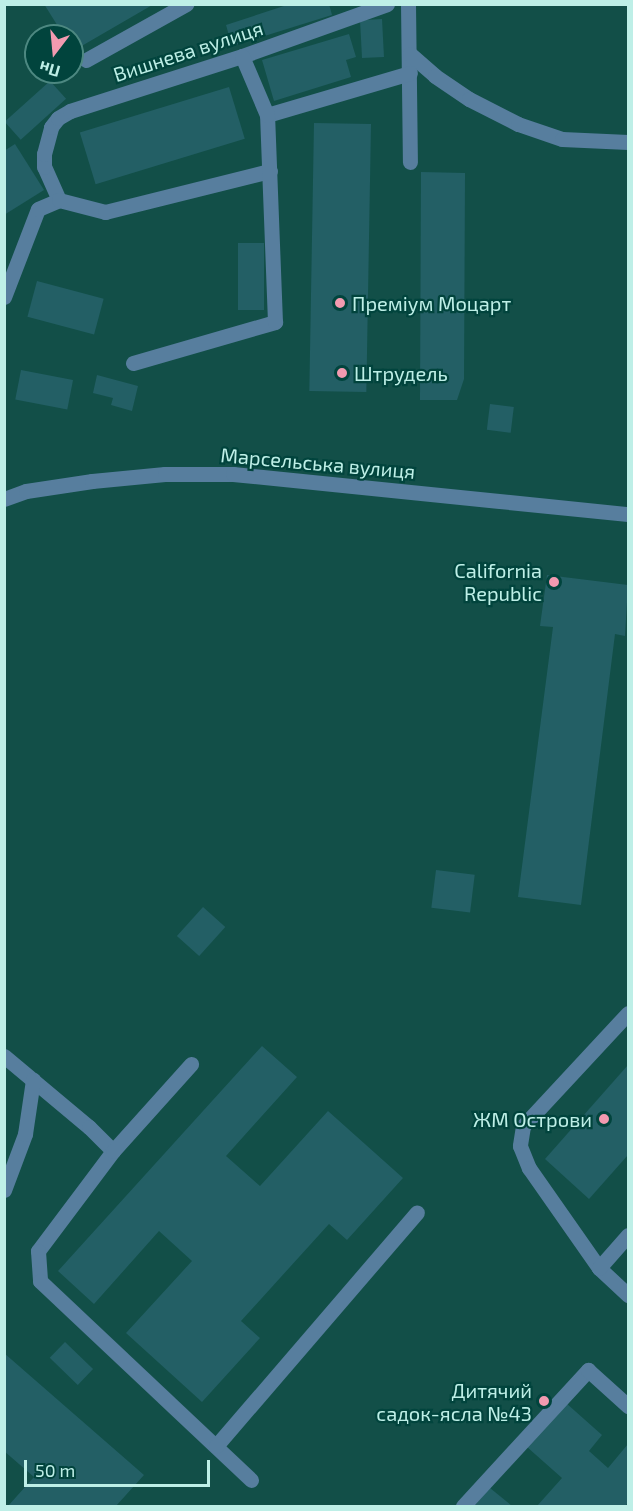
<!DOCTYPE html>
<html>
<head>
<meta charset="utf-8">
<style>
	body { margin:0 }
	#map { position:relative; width:633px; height:1511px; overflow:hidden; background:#124f48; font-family:"Exo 2",sans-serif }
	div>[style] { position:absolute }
	.building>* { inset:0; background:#235f65; transform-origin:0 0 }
	.minor>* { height:15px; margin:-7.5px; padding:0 7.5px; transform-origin:7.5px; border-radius:7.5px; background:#577e9e }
	.dots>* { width:16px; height:16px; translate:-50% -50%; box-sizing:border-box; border:3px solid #01443d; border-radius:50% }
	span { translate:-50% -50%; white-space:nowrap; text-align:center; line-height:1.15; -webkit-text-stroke:4.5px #01443d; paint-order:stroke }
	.street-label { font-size:20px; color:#beefe7 }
	.poi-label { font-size:20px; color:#beefe7 }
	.left { translate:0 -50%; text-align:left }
	.right { translate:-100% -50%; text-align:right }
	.frame { position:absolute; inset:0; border:6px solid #beefe7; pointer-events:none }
	.north { position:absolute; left:24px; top:24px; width:60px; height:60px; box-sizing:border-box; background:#01443d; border:2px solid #4d8881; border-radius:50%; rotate:196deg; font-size:16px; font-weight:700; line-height:24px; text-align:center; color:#beefe7 }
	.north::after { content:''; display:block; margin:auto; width:21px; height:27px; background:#f29ab0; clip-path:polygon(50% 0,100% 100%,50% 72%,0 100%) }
	.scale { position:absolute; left:24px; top:1460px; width:186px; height:27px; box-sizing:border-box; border:3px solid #beefe7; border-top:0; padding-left:8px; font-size:18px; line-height:21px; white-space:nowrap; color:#beefe7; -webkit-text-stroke:4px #01443d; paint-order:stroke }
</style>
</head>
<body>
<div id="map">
	<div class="building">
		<i style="clip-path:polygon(44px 4px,154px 4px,73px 51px,72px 36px,64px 36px)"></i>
		<i style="clip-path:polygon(290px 4px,329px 4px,332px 15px,232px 46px,226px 25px)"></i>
		<i style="left:382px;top:19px;width:38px;height:22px;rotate:87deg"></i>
		<i style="clip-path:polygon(349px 34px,356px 57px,346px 60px,351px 77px,274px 101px,262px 60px)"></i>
		<i style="left:50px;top:81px;width:24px;height:61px;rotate:48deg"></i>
		<i style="left:229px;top:87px;width:54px;height:156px;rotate:73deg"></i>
		<i style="left:314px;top:123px;width:57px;height:268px;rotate:1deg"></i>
		<i style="clip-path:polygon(15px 144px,44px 190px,4px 215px,4px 151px)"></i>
		<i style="clip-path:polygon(421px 172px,465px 173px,464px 379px,457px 400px,420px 400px)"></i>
		<i style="left:238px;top:243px;width:26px;height:67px"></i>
		<i style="left:37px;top:281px;width:69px;height:37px;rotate:15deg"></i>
		<i style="left:21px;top:370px;width:53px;height:30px;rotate:11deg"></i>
		<i style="clip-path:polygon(97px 375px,138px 386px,132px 411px,111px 405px,113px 398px,93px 393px)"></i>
		<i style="left:490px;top:404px;width:24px;height:26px;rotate:7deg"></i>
		<i style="clip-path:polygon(547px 575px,628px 585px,625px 636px,615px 634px,581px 905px,518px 897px,553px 627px,540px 626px)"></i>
		<i style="left:436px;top:870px;width:39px;height:38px;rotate:7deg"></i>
		<i style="left:203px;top:907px;width:30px;height:39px;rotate:42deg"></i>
		<i style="clip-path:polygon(262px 1046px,297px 1077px,226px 1156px,260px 1186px,328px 1111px,403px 1178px,347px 1240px,329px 1224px,241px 1321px,260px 1338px,202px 1402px,126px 1333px,192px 1261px,159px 1231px,94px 1304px,58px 1271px)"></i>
		<i style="clip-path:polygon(628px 1065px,628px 1155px,589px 1199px,545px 1159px)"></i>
		<i style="left:65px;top:1342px;width:39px;height:22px;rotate:44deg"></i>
		<i style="clip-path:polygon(4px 1353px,144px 1475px,116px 1506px,8px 1506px,34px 1477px,4px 1451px)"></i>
		<i style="clip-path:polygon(566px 1403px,602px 1435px,589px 1451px,608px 1468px,628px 1444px,628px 1503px,625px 1506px,537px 1506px,562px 1478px,527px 1447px)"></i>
		<i style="clip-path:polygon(490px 1488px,512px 1506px,474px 1506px)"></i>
	</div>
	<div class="minor">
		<i style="left:408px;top:4px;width:158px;rotate:89.3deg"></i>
		<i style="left:410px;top:54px;width:33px;rotate:41deg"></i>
		<i style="left:435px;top:76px;width:41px;rotate:34.1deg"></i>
		<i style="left:469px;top:99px;width:55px;rotate:27deg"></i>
		<i style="left:518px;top:124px;width:46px;rotate:18.8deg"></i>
		<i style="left:562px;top:139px;width:66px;rotate:2.6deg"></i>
		<i style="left:86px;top:60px;width:115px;rotate:-29.2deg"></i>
		<i style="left:267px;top:115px;width:149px;rotate:-16.4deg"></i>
		<i style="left:59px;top:200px;width:36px;rotate:-114deg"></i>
		<i style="left:44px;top:167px;width:13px;rotate:-90deg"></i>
		<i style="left:44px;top:154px;width:28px;rotate:-75deg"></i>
		<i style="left:51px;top:127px;width:11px;rotate:-52deg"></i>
		<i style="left:58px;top:118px;width:14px;rotate:-30deg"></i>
		<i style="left:70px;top:111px;width:181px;rotate:-17.7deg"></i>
		<i style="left:242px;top:56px;width:154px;rotate:-19.7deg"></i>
		<i style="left:4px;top:297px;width:94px;rotate:-68.9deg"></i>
		<i style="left:38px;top:209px;width:23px;rotate:-23deg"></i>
		<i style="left:59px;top:200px;width:48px;rotate:14.6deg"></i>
		<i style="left:105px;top:212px;width:170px;rotate:-14deg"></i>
		<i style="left:133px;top:363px;width:148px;rotate:-16.1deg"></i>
		<i style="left:275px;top:322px;width:207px;rotate:-92.2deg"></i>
		<i style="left:267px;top:115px;width:64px;rotate:-113deg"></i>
		<i style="left:4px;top:499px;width:23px;rotate:-20deg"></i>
		<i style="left:26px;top:491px;width:67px;rotate:-8.6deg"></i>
		<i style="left:92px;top:481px;width:73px;rotate:-5.5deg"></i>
		<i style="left:165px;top:474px;width:68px"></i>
		<i style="left:233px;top:474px;width:397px;rotate:5.8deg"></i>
		<i style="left:628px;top:1013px;width:154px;rotate:132.9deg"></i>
		<i style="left:523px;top:1126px;width:20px;rotate:99deg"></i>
		<i style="left:520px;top:1146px;width:24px;rotate:68deg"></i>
		<i style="left:529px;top:1168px;width:122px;rotate:55deg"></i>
		<i style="left:599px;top:1268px;width:40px;rotate:43deg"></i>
		<i style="left:4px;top:1056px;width:111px;rotate:39.9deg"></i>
		<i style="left:89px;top:1127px;width:34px;rotate:45deg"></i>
		<i style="left:113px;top:1151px;width:125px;rotate:126.9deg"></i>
		<i style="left:38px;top:1251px;width:30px;rotate:86deg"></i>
		<i style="left:40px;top:1281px;width:290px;rotate:43.3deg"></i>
		<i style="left:113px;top:1151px;width:117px;rotate:-48.1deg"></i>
		<i style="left:4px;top:1190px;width:60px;rotate:-69.4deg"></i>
		<i style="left:25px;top:1134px;width:55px;rotate:-81.6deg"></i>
		<i style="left:599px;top:1268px;width:44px;rotate:-48.7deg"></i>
		<i style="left:216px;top:1446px;width:308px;rotate:-49.3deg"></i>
		<i style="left:463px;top:1506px;width:185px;rotate:-47.4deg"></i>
		<i style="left:588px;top:1370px;width:54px;rotate:42deg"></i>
	</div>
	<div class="dots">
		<i style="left:340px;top:303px;background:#f29ab0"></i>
		<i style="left:342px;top:373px;background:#f29ab0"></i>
		<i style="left:554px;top:582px;background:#f29ab0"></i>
		<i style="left:604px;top:1119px;background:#f29ab0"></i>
		<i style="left:544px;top:1401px;background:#f29ab0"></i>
	</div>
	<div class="street-label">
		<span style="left:188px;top:51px;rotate:-18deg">Вишнева вулиця</span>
		<span style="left:318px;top:463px;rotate:5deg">Марсельська вулиця</span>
	</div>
	<div class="poi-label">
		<span class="left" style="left:352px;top:303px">Преміум Моцарт</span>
		<span class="left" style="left:354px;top:373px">Штрудель</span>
		<span class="right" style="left:542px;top:582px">California<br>Republic</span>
		<span class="right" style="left:592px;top:1119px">ЖМ Острови</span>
		<span class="right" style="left:532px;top:1402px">Дитячий<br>садок-ясла №43</span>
	</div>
	<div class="frame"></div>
	<div class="north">Пн</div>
	<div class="scale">50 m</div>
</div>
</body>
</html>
